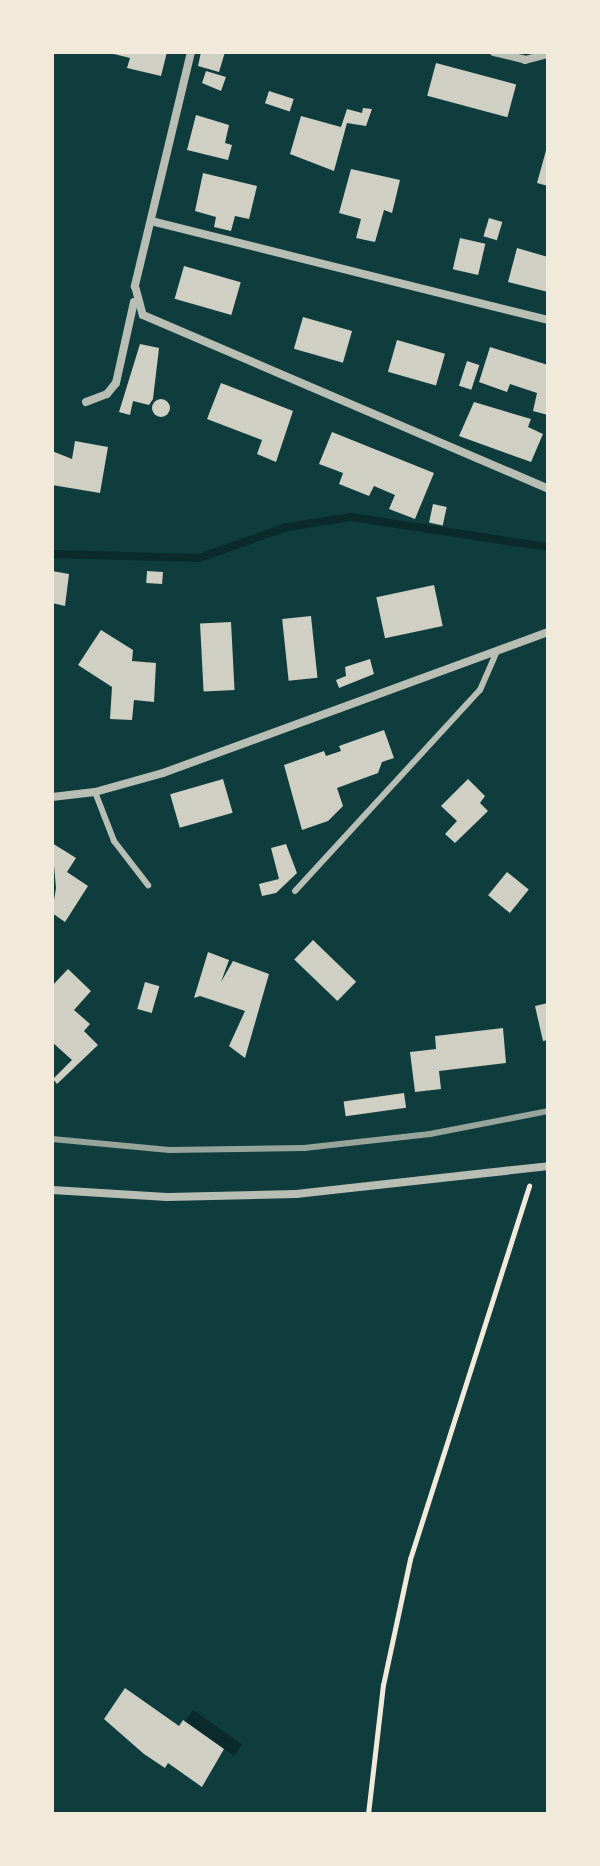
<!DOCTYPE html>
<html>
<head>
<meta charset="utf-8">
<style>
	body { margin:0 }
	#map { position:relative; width:600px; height:1866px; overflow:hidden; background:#0f3d3e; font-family:"Titillium Web",sans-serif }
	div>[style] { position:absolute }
	.water>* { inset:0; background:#0a2a2b; transform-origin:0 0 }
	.stream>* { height:8px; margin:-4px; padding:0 4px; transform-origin:4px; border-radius:4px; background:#0a2a2b }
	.building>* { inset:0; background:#cfcfc3; transform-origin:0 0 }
	.round { border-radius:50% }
	.path>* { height:5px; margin:-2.5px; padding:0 2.5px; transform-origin:2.5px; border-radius:2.5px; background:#f1e9da }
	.service>* { height:6px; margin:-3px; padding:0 3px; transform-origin:3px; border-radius:3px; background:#b8beb3 }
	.minor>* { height:8px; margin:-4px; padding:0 4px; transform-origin:4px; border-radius:4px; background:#b8beb3 }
	.rail>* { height:6px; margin:-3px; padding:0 3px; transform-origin:3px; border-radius:3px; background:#97a49c }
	span { translate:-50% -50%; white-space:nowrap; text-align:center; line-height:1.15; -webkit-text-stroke:8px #f1e9da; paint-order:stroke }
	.frame { position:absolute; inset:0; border:54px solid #f1e9da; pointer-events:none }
</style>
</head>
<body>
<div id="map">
	<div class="water">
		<i style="left:193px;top:1710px;width:60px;height:14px;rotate:35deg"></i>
	</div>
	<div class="stream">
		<i style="left:52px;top:554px;width:147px;rotate:1.6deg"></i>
		<i style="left:199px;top:558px;width:93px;rotate:-19.4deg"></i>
		<i style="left:287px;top:527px;width:65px;rotate:-8.9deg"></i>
		<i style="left:351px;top:517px;width:199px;rotate:8.7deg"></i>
	</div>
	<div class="building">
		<i style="clip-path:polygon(167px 52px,161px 76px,127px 68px,130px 58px,110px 53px)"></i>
		<i style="clip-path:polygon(201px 52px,225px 52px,219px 72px,198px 66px)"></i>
		<i style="left:436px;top:63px;width:83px;height:34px;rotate:15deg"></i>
		<i style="clip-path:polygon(206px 71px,226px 77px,221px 91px,202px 83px)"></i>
		<i style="left:269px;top:91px;width:26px;height:13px;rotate:18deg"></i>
		<i style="clip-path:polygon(363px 108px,372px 109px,366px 126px,347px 123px,334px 171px,290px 154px,301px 116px,341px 127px,347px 109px,362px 113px)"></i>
		<i style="clip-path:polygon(196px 115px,229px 125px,225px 143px,232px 145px,228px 160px,187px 150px)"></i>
		<i style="clip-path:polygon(547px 147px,548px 147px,548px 186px,537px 183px)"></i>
		<i style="clip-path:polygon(351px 169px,400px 180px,392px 213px,384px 210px,375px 242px,356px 238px,361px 219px,339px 213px)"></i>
		<i style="clip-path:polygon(203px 173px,257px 186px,249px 219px,235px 216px,231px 231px,214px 227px,216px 217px,195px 211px)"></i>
		<i style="left:489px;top:218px;width:14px;height:19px;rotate:17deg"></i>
		<i style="left:460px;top:238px;width:26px;height:32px;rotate:13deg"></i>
		<i style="clip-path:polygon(517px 248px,548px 257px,548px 292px,508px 282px)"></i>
		<i style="left:184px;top:266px;width:59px;height:34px;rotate:16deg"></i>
		<i style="left:303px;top:317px;width:51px;height:33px;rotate:16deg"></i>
		<i style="left:397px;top:340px;width:50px;height:33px;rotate:16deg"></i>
		<i style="clip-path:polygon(140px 344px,159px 348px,153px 399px,149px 405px,133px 401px,130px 415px,119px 412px)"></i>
		<i style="clip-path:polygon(490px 347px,548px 365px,548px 415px,533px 411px,537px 393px,510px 384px,507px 392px,479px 382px)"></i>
		<i style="left:467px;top:361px;width:13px;height:26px;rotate:18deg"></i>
		<i style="clip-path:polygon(221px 383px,293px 411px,276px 462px,257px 454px,262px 440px,207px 419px)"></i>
		<i class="round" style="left:152px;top:399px;width:18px;height:18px"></i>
		<i style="clip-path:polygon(474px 402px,531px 419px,528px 427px,543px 434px,531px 462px,459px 436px)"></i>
		<i style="clip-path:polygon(332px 432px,434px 473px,415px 519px,389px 509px,395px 495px,374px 486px,369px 496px,339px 484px,343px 473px,319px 464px)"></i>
		<i style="clip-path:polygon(75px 441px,108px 447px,100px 493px,52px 485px,52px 451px,72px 459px)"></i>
		<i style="left:433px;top:504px;width:14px;height:19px;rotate:12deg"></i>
		<i style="clip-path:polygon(52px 571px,69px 574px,65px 606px,52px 603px)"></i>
		<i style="left:147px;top:571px;width:16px;height:12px;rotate:4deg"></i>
		<i style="left:434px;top:585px;width:42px;height:59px;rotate:78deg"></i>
		<i style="left:311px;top:616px;width:62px;height:29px;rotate:84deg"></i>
		<i style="left:231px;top:622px;width:68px;height:31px;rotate:87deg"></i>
		<i style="clip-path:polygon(101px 630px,133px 650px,132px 661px,156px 663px,154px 702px,134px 700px,132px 720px,110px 719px,112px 687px,78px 665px)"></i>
		<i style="clip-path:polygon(370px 659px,374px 674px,339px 688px,336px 680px,346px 676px,345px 667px)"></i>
		<i style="clip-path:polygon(384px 730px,394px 758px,382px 762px,378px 773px,337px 788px,343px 806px,328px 821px,302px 830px,284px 765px,324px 751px,326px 756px,341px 751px,339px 746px)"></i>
		<i style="left:223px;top:779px;width:35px;height:55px;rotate:74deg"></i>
		<i style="clip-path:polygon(468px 779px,485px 796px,480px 803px,488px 811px,455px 843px,445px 834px,457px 821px,441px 806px)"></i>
		<i style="clip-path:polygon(52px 843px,76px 858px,67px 872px,88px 886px,65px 922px,52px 913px,56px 888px)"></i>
		<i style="clip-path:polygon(286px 844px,297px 873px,276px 893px,262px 896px,259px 884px,279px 879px,271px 848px)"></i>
		<i style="left:507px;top:872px;width:28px;height:30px;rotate:39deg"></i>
		<i style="left:313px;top:940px;width:60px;height:27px;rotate:44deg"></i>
		<i style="clip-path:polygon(208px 952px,229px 960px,221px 982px,233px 961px,269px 974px,245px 1058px,229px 1046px,245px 1011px,200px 996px,194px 998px)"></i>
		<i style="clip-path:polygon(68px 969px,91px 991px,74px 1010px,90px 1024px,84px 1031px,98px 1045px,57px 1084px,53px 1079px,72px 1060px,52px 1042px,52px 986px)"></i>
		<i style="left:145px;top:982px;width:15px;height:28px;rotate:16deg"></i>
		<i style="clip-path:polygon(548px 1003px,548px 1040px,543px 1041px,535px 1006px)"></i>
		<i style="clip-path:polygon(503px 1028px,506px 1063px,439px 1071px,441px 1089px,415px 1092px,410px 1052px,436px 1049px,435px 1036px)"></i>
		<i style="left:404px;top:1093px;width:15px;height:61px;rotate:82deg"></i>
		<i style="clip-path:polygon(125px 1688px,179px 1726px,183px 1720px,224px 1749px,202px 1787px,168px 1763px,165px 1768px,144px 1754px,104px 1719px)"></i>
	</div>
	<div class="path">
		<i style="left:368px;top:1814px;width:130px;rotate:-83.4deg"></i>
		<i style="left:383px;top:1685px;width:129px;rotate:-77.9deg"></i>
		<i style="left:410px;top:1559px;width:392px;rotate:-72.3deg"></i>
	</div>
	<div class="service">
		<i style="left:95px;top:792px;width:53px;rotate:68.8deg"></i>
		<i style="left:114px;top:841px;width:56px;rotate:52.3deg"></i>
		<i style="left:295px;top:891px;width:273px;rotate:-47.4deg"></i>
		<i style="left:480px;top:690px;width:43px;rotate:-66.4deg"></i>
	</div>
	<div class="minor">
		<i style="left:191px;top:52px;width:241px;rotate:103.5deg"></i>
		<i style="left:135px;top:286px;width:30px;rotate:75deg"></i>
		<i style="left:143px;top:315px;width:441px;rotate:23.2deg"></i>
		<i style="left:494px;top:52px;width:32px;rotate:14deg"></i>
		<i style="left:525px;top:60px;width:24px;rotate:-15deg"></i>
		<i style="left:151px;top:221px;width:409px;rotate:14deg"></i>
		<i style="left:86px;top:402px;width:22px;rotate:-21deg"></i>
		<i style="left:107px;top:394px;width:14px;rotate:-51deg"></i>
		<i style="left:116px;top:383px;width:83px;rotate:-77.5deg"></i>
		<i style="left:52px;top:797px;width:43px;rotate:-6.6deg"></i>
		<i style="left:95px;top:792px;width:71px;rotate:-15.6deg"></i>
		<i style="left:163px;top:773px;width:410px;rotate:-20.1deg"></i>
		<i style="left:52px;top:1190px;width:115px;rotate:3.5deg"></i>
		<i style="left:167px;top:1197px;width:129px;rotate:-1.3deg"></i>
		<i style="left:296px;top:1194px;width:254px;rotate:-6.3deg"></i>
	</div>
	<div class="rail">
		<i style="left:52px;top:1139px;width:118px;rotate:5.4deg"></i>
		<i style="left:169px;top:1150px;width:135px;rotate:-0.8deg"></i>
		<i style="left:304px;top:1148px;width:127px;rotate:-6.3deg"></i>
		<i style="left:430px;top:1134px;width:120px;rotate:-11deg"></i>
	</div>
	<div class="frame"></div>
</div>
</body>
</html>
